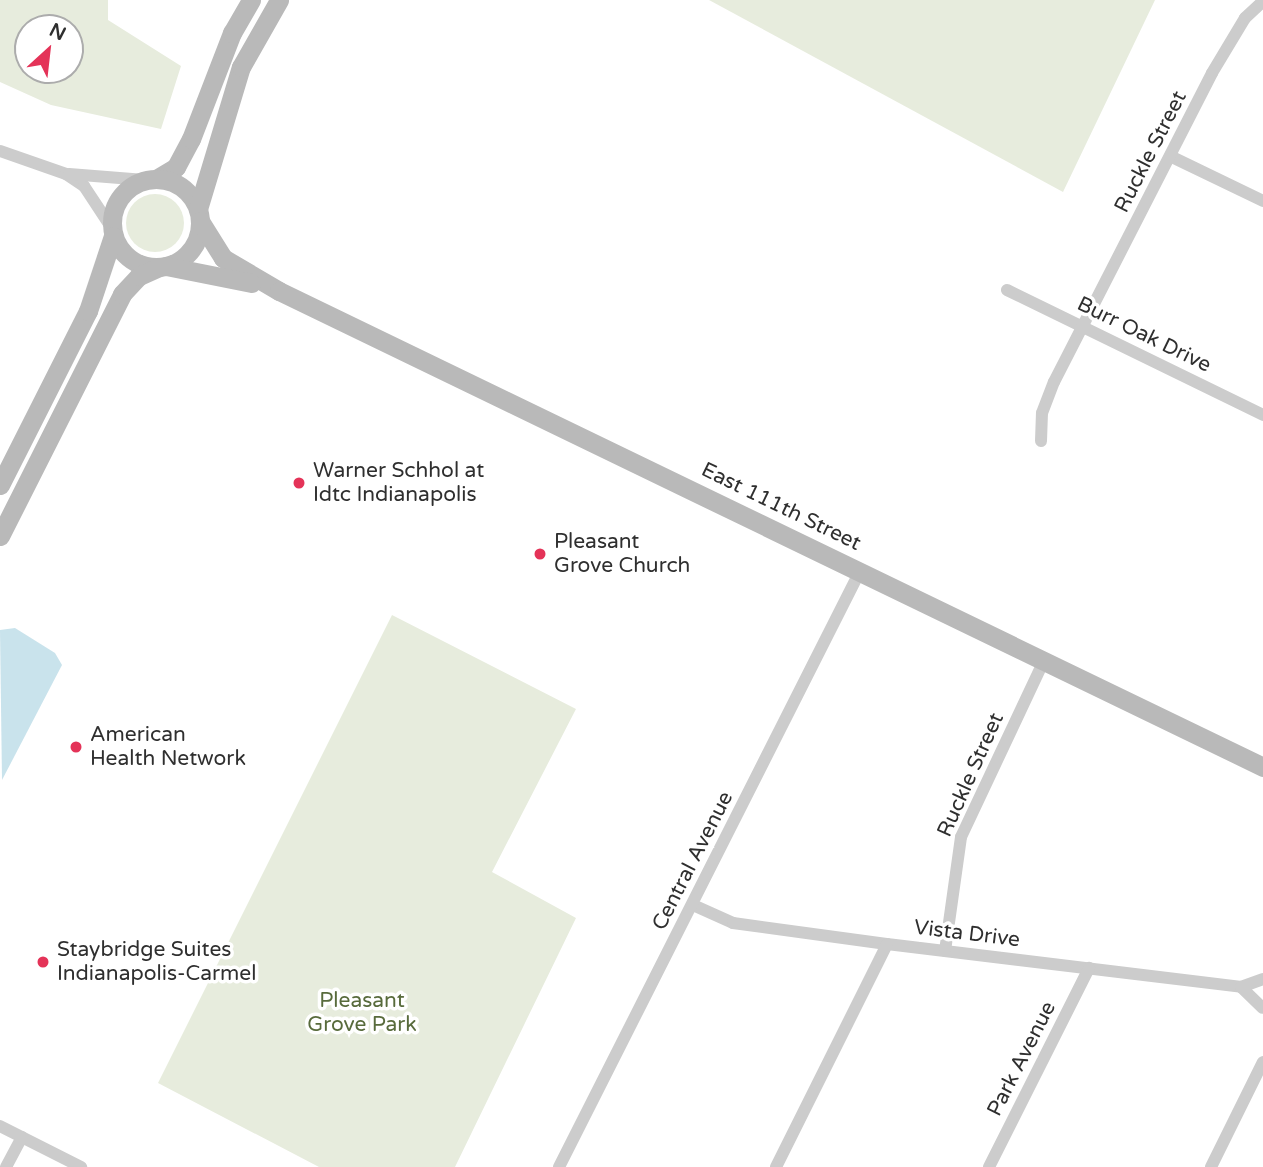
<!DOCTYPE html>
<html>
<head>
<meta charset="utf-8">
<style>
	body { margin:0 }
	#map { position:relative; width:1263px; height:1167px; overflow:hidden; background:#fff; font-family:"Varela Round",sans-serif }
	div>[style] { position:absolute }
	.green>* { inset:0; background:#e7ecdd }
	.round { border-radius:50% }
	.water>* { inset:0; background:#c9e3ec }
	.street>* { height:12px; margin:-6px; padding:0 6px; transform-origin:6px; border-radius:6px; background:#ccc }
	.secondary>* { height:19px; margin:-9.5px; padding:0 9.5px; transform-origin:9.5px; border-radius:9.5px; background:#b9b9b9 }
	.secondary>.ring { margin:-9.5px; padding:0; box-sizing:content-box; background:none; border:19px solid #b9b9b9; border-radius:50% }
	.dots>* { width:19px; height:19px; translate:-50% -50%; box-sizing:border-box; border:4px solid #fff; border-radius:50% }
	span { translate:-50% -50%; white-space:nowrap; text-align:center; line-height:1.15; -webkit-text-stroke:7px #fff; paint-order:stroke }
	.street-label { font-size:21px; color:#2f2f2f }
	.poi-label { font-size:21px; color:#2f2f2f }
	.left { translate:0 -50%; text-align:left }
	.park-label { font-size:21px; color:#586b3c }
	.north { position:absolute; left:14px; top:14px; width:70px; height:70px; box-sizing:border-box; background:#fff; border:2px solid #acacac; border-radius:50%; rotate:27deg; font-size:19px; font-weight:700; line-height:28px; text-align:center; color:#2f2f2f }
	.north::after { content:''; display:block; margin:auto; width:24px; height:32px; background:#e43358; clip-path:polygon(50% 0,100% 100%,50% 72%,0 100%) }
</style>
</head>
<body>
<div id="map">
	<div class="green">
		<i style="clip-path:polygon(evenodd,0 0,108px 0,108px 20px,181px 66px,161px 129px,51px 105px,0 82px,0 0,28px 28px,70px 28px,70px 70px,28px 70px,28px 28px)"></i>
		<i style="clip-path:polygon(709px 0,1155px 0,1063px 192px)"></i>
		<i class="round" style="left:126px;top:194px;width:58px;height:58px"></i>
		<i style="clip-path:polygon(392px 615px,576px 709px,492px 872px,576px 918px,455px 1167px,319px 1167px,158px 1083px)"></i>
	</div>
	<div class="water">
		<i style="clip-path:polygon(15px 628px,55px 653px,62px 665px,2px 780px,0 630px)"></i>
	</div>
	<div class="street">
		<i style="left:0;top:151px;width:70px;rotate:19.2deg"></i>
		<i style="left:66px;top:174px;width:22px;rotate:34deg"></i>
		<i style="left:84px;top:186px;width:49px;rotate:56.6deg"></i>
		<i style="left:1172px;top:157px;width:101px;rotate:25.8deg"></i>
		<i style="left:69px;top:174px;width:76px;rotate:4.5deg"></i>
		<i style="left:1007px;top:290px;width:285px;rotate:26deg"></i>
		<i style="left:1041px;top:441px;width:28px;rotate:-88deg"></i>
		<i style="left:1042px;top:413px;width:33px;rotate:-69deg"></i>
		<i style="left:1054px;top:382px;width:347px;rotate:-62.9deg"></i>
		<i style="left:1212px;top:73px;width:64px;rotate:-59deg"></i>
		<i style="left:1245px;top:18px;width:25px;rotate:-43deg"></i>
		<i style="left:693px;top:905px;width:44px;rotate:24.2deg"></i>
		<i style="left:733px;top:923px;width:155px;rotate:7.8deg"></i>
		<i style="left:887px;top:944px;width:357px;rotate:6.9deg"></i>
		<i style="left:1241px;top:987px;width:23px;rotate:-20deg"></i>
		<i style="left:945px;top:951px;width:115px;rotate:-82deg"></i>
		<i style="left:961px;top:837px;width:195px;rotate:-64.8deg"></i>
		<i style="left:1241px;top:987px;width:30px;rotate:44deg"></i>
		<i style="left:0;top:1126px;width:91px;rotate:26.8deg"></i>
		<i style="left:6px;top:1167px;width:34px;rotate:-62deg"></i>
		<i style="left:559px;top:1167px;width:668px;rotate:-63.2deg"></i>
		<i style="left:776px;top:1167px;width:249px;rotate:-63.5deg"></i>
		<i style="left:989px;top:1167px;width:223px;rotate:-63.3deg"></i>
		<i style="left:1211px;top:1167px;width:117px;rotate:-63.7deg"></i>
	</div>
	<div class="secondary">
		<i style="left:158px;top:178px;width:21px;rotate:-31deg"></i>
		<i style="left:176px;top:167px;width:32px;rotate:-62deg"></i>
		<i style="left:191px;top:139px;width:114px;rotate:-68.9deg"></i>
		<i style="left:232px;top:33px;width:38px;rotate:-60deg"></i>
		<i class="ring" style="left:112px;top:179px;width:69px;height:69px"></i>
		<i style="left:198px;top:209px;width:148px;rotate:-73.2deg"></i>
		<i style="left:241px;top:67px;width:77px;rotate:-60.4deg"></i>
		<i style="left:200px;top:221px;width:44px;rotate:58.1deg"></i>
		<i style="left:223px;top:258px;width:65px;rotate:30.5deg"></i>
		<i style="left:279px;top:291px;width:1093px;rotate:25.81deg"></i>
		<i style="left:166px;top:266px;width:87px;rotate:11.3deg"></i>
		<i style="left:0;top:485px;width:195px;rotate:-63.2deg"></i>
		<i style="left:88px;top:311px;width:79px;rotate:-71.6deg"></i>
		<i style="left:0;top:536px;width:271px;rotate:-63.2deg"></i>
		<i style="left:122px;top:294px;width:25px;rotate:-47deg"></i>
		<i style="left:139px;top:276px;width:22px;rotate:-24deg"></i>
	</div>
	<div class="dots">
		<i style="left:299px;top:483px;background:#e43358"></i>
		<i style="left:540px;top:554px;background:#e43358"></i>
		<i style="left:76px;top:747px;background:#e43358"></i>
		<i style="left:43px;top:962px;background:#e43358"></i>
	</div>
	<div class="street-label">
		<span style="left:1151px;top:152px;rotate:-63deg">Ruckle Street</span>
		<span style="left:1144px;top:335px;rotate:26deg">Burr Oak Drive</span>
		<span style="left:781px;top:507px;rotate:26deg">East 111th Street</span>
		<span style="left:971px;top:775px;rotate:-66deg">Ruckle Street</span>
		<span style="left:693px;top:861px;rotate:-63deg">Central Avenue</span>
		<span style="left:967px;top:934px;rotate:7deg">Vista Drive</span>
		<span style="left:1022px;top:1059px;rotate:-63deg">Park Avenue</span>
	</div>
	<div class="poi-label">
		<span class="left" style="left:313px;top:483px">Warner Schhol at<br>Idtc Indianapolis</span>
		<span class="left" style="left:554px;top:554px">Pleasant<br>Grove Church</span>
		<span class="left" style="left:90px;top:747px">American<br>Health Network</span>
		<span class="left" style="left:57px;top:962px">Staybridge Suites<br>Indianapolis-Carmel</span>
	</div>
	<div class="park-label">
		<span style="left:362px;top:1013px">Pleasant<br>Grove Park</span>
	</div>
	<div class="north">N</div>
</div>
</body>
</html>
